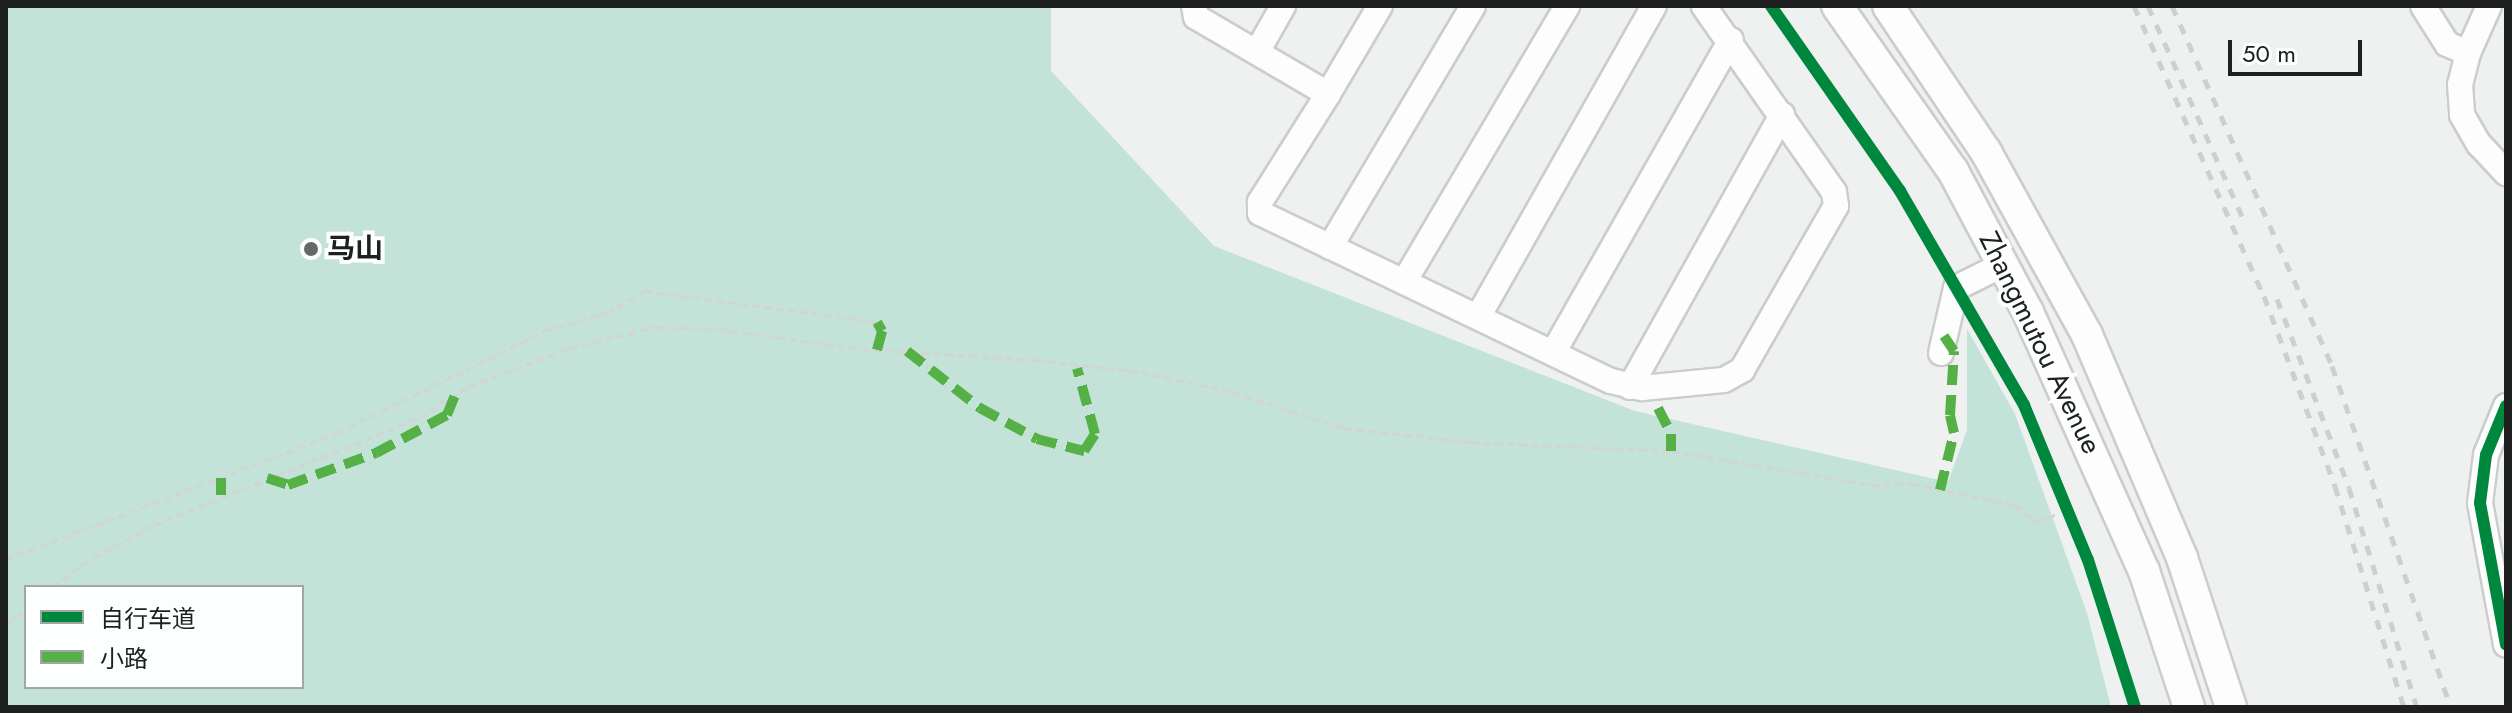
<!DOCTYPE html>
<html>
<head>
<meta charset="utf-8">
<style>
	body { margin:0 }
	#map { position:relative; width:2512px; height:713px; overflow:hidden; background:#eff1f0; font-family:Jost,"Noto Sans SC",sans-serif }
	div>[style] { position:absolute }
	.green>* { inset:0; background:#c3e2d8 }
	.path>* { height:3px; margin-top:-1.5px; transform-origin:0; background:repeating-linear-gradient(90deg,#d3d4d4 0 8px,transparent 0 12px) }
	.roads { filter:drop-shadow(2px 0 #cbcdcc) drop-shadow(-2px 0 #cbcdcc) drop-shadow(0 2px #cbcdcc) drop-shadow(0 -2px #cbcdcc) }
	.minor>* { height:24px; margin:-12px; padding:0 12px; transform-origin:12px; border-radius:12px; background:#fdfdfd }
	.major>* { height:30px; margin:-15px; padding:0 15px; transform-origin:15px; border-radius:15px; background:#fdfdfd }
	.rail>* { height:5px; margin-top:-2.5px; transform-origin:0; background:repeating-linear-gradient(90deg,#cecfcf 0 10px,transparent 0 20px) }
	.quiet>* { height:10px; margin-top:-5px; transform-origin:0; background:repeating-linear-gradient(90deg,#55b145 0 20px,transparent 0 30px) }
	.cycleway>* { height:12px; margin:-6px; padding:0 6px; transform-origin:6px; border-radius:6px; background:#00873e }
	.dots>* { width:22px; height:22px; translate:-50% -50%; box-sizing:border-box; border:4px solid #fdfffe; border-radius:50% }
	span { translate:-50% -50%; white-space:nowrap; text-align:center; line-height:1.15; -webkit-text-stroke:8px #fdfffe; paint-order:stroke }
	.poi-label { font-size:28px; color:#1e1f1f; font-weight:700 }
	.left { translate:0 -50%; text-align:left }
	.street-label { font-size:28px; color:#1e1f1f }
	.frame { position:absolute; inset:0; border:8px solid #1e1f1f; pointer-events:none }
	.legend { position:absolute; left:24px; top:585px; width:280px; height:104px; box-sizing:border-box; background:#fdfffe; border:2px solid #a4a5a5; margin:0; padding:10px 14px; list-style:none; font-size:24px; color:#1e1f1f }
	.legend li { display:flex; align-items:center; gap:16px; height:40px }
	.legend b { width:40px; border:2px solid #a4a5a5 }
	.scale { position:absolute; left:2228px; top:40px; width:134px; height:36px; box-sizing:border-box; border:4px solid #1e1f1f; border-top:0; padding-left:10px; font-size:24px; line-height:28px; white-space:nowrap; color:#1e1f1f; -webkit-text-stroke:6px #fdfffe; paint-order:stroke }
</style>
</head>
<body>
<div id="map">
	<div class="green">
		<i style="clip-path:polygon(evenodd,6px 6px,1051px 6px,1051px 71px,1214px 246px,1635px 411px,1948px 482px,1967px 430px,1967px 329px,2015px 414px,2087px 613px,2111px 707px,6px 707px,6px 6px,26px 587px,302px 587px,302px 687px,26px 687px,26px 587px)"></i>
	</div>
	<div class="path">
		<i style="left:6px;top:559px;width:354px;rotate:-20.8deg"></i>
		<i style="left:337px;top:433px;width:231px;rotate:-26.2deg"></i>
		<i style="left:544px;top:331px;width:66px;rotate:-15.9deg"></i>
		<i style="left:607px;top:313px;width:44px;rotate:-30.1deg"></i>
		<i style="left:645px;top:291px;width:234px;rotate:7.6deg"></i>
		<i style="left:53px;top:587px;width:38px;rotate:-37deg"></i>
		<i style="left:83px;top:564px;width:81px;rotate:-28.8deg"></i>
		<i style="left:154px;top:525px;width:288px;rotate:-22deg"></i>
		<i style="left:421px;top:417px;width:57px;rotate:-32.9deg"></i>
		<i style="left:469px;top:386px;width:108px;rotate:-20.6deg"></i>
		<i style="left:570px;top:348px;width:89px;rotate:-13.6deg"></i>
		<i style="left:657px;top:327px;width:61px;rotate:1.9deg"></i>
		<i style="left:718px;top:329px;width:144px;rotate:8deg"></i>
		<i style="left:861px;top:349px;width:174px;rotate:3.6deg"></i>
		<i style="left:1035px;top:360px;width:107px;rotate:6.5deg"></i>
		<i style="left:1141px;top:372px;width:94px;rotate:12.3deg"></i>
		<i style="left:1233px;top:392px;width:117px;rotate:18deg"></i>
		<i style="left:1344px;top:428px;width:128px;rotate:6.3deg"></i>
		<i style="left:1471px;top:442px;width:200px;rotate:2.6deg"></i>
		<i style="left:1671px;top:451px;width:203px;rotate:9.6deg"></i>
		<i style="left:1871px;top:485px;width:41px;rotate:-1.4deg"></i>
		<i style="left:1912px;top:484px;width:104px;rotate:11.6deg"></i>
		<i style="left:2014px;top:505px;width:27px;rotate:36deg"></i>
		<i style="left:2036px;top:521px;width:22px;rotate:-18deg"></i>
		<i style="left:6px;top:625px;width:26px;rotate:-39deg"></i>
	</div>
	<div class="roads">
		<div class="minor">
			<i style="left:1194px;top:6px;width:11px;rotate:80deg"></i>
			<i style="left:1196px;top:17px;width:153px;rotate:30.3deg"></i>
			<i style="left:1328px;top:94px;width:128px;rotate:122.2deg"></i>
			<i style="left:1260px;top:202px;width:11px;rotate:90deg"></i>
			<i style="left:1260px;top:213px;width:389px;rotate:25.6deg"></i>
			<i style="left:1611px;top:381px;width:32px;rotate:13deg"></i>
			<i style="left:1642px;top:388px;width:82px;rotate:-5.6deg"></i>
			<i style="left:1724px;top:380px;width:21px;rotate:-29deg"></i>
			<i style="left:1742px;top:370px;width:189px;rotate:-60.2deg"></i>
			<i style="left:1836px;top:206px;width:14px;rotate:-98deg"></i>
			<i style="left:1834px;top:192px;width:227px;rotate:-125deg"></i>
			<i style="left:2423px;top:6px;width:45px;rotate:57.7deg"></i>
			<i style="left:2447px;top:44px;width:23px;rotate:23deg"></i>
			<i style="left:2468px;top:53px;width:32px;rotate:104deg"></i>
			<i style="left:2460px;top:84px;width:31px;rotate:86deg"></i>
			<i style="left:2462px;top:115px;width:34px;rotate:60deg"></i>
			<i style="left:2479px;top:144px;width:40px;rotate:47deg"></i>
			<i style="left:1257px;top:52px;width:53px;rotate:-60.5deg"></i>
			<i style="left:2468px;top:53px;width:51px;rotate:-65.9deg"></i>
			<i style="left:1328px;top:94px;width:102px;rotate:-59.4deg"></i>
			<i style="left:1330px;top:247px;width:280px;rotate:-59.3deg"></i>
			<i style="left:1404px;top:282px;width:321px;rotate:-59.4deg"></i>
			<i style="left:1478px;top:317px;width:357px;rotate:-60.5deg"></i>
			<i style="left:1553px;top:353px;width:360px;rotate:-60.4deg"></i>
			<i style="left:1941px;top:353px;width:67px;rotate:-77deg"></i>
			<i style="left:1956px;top:288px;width:51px;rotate:-26.6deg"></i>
			<i style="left:1630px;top:387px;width:312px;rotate:-60.8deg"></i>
			<i style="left:2506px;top:406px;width:53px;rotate:112.2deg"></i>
			<i style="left:2486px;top:455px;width:48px;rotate:97.1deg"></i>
			<i style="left:2480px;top:503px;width:144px;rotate:79.6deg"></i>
		</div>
		<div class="major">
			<i style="left:1837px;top:6px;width:202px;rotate:54.9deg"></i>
			<i style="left:1953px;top:171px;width:160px;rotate:62deg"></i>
			<i style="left:2028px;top:312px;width:284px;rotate:65.9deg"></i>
			<i style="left:2144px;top:571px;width:143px;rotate:71.7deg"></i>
			<i style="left:1888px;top:6px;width:176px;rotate:56.1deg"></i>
			<i style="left:1986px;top:152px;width:209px;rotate:61.1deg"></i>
			<i style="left:2087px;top:335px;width:242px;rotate:66.9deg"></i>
			<i style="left:2182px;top:558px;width:157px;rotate:71.8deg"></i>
		</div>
	</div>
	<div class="rail">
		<i style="left:2134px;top:6px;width:318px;rotate:65.9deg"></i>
		<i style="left:2264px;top:296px;width:203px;rotate:69.5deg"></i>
		<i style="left:2335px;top:486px;width:232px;rotate:72.7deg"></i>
		<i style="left:2148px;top:6px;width:240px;rotate:65.9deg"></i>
		<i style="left:2172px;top:6px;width:394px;rotate:66deg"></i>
		<i style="left:2332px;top:366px;width:361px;rotate:70.8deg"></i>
		<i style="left:2277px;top:299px;width:202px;rotate:69.1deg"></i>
		<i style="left:2349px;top:488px;width:229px;rotate:72.8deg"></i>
	</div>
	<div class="quiet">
		<i style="left:877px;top:350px;width:20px;rotate:-75deg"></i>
		<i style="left:882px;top:331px;width:10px;rotate:-119deg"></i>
		<i style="left:907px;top:351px;width:93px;rotate:38deg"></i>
		<i style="left:980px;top:408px;width:65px;rotate:28.5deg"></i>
		<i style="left:1037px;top:439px;width:49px;rotate:14.3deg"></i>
		<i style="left:1084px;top:451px;width:20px;rotate:-57deg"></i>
		<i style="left:1095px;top:434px;width:68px;rotate:-105.3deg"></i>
		<i style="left:1658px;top:408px;width:29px;rotate:63deg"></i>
		<i style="left:1671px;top:434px;width:17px;rotate:90deg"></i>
		<i style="left:221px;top:478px;width:17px;rotate:90deg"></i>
		<i style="left:267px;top:478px;width:22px;rotate:18deg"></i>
		<i style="left:288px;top:485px;width:94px;rotate:-20deg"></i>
		<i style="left:376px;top:453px;width:81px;rotate:-28.2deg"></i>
		<i style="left:447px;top:415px;width:24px;rotate:-68deg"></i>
		<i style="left:1940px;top:490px;width:59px;rotate:-76.2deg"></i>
		<i style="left:1954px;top:433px;width:18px;rotate:-103deg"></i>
		<i style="left:1950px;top:415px;width:64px;rotate:-86.4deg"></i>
		<i style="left:1954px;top:351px;width:18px;rotate:-124deg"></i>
	</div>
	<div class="cycleway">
		<i style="left:1771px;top:6px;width:226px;rotate:55.1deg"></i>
		<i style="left:1900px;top:191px;width:247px;rotate:59.9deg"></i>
		<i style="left:2024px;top:405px;width:168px;rotate:67.6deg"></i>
		<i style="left:2088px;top:560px;width:154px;rotate:72.3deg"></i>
		<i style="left:2506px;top:406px;width:53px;rotate:112.2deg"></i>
		<i style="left:2486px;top:455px;width:48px;rotate:97.1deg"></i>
		<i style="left:2480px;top:503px;width:144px;rotate:79.6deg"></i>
	</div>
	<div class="dots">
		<i style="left:311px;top:249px;background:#676868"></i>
	</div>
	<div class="poi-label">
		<span class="left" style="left:327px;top:249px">马山</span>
	</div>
	<div class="street-label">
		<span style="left:2040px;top:343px;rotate:64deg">Zhangmutou Avenue</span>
	</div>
	<div class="frame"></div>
	<ul class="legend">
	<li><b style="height:10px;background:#00873e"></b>自行车道</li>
	<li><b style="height:10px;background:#55b145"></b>小路</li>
	</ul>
	<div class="scale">50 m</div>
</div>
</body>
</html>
